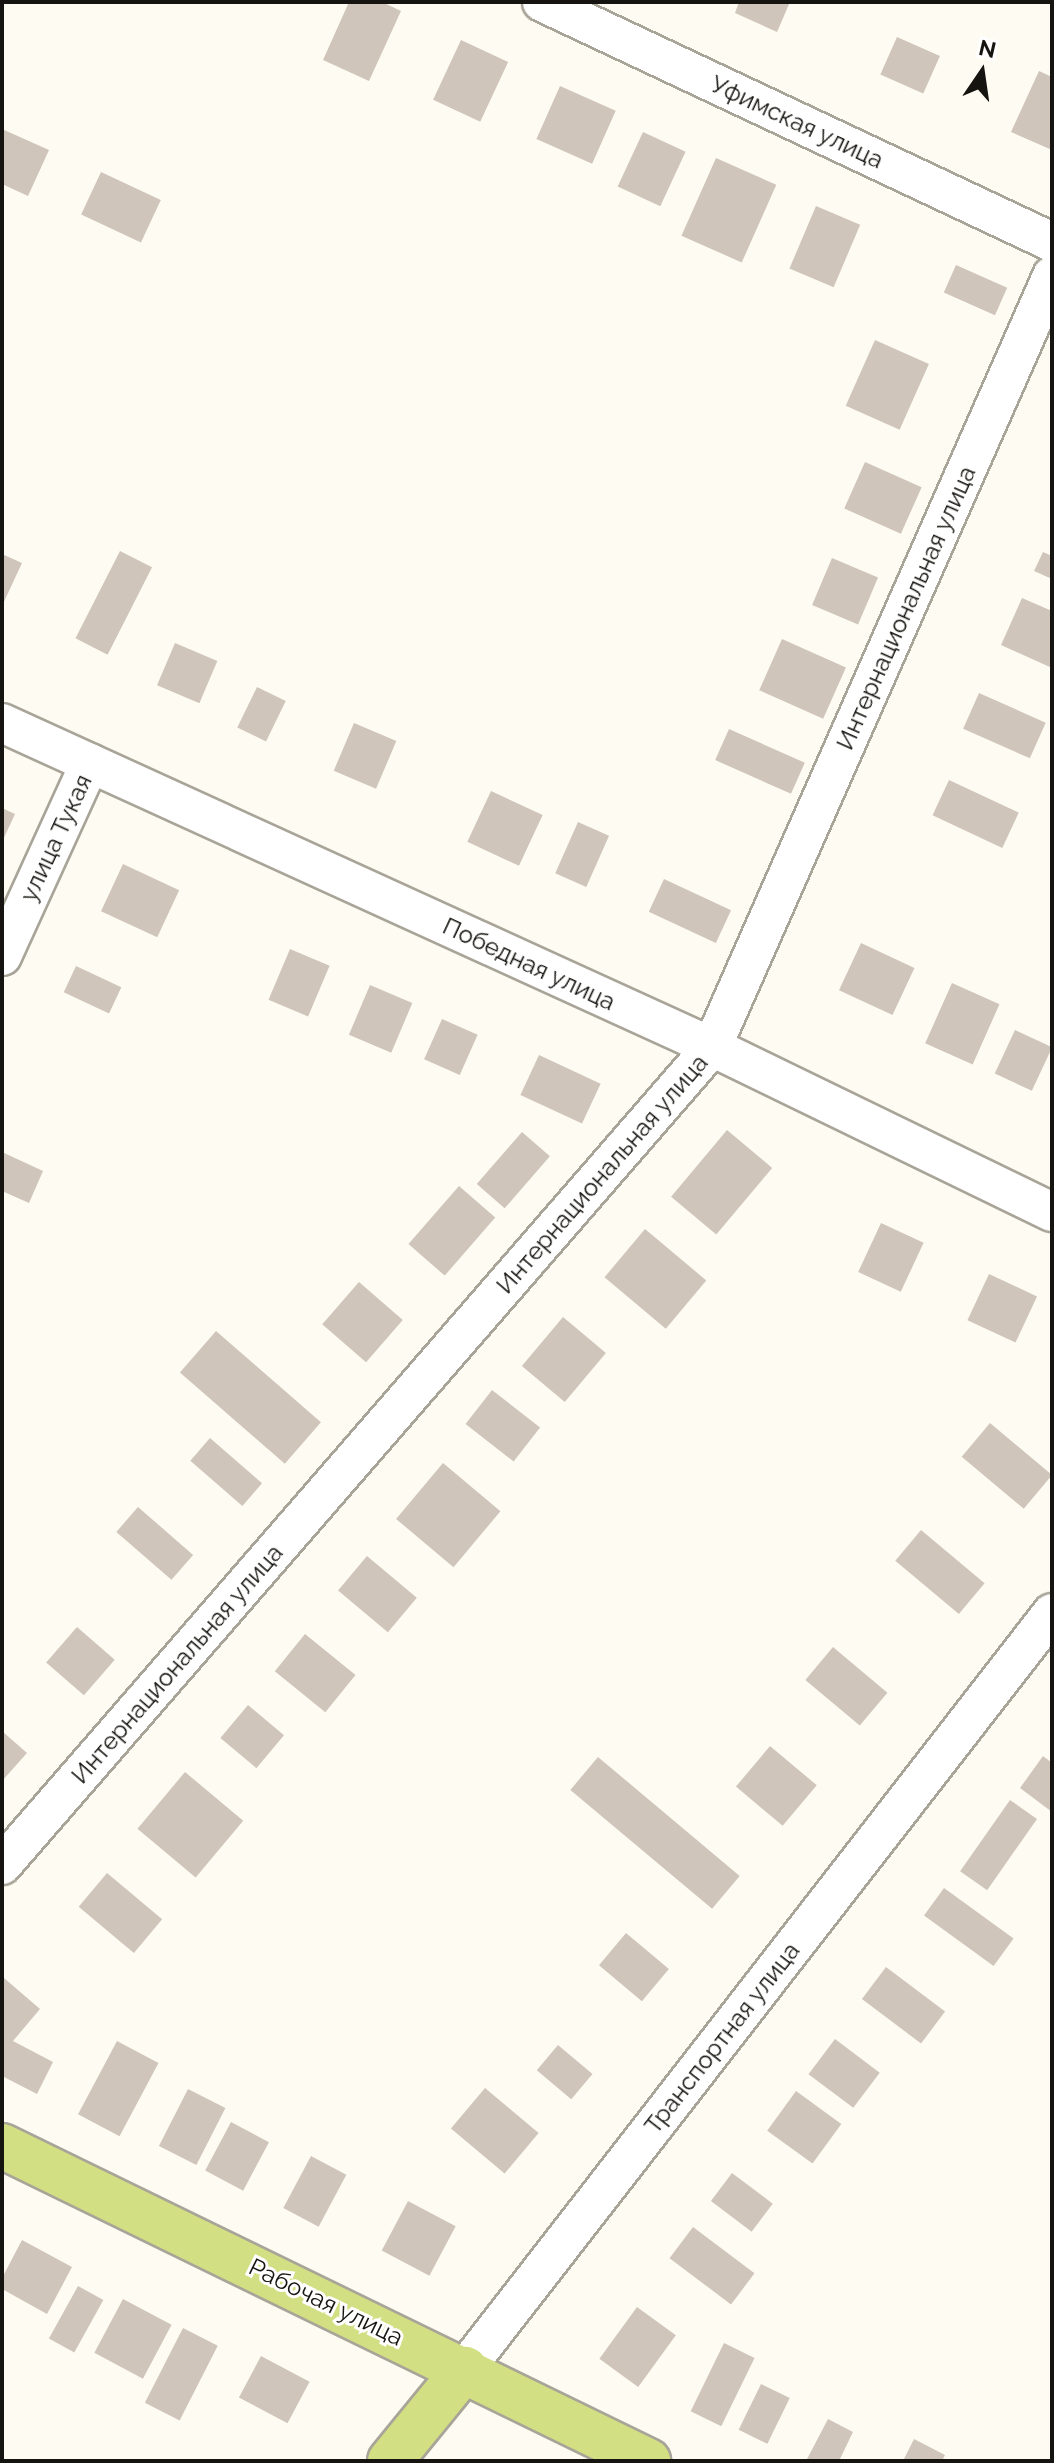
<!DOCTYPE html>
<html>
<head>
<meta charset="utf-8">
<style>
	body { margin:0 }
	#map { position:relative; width:1054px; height:2463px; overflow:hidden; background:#fefbf3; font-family:Raleway,sans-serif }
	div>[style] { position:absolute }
	.building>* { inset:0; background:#d0c5bb; transform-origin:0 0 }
	.roads { filter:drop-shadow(2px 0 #a9a498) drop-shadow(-2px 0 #a9a498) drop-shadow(0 2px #a9a498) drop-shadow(0 -2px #a9a498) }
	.minor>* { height:38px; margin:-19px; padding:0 19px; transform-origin:19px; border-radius:19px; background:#fff }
	.major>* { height:44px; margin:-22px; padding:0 22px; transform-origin:22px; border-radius:22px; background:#d3df83 }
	span { translate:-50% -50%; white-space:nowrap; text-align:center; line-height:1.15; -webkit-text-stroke:6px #fff; paint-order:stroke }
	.street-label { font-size:24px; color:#161410 }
	.frame { position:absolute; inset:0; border:4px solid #161410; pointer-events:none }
	.north { position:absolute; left:942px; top:32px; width:80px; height:80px; -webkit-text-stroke:6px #fff; paint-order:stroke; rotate:13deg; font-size:22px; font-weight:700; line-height:32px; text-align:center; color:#161410 }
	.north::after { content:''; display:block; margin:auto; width:28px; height:36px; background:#161410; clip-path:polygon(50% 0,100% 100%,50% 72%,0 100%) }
</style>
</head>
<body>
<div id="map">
	<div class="building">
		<i style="clip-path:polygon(349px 2px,382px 2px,401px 11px,369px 81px,323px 60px)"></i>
		<i style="clip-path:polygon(739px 2px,790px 2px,777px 32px,735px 13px)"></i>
		<i style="left:897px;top:37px;width:47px;height:41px;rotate:24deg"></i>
		<i style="left:461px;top:40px;width:52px;height:66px;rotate:25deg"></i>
		<i style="clip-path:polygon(1039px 71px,1052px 77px,1052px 150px,1011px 132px)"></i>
		<i style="left:560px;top:86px;width:61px;height:58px;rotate:24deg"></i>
		<i style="clip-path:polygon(2px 129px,49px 150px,28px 196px,2px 184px)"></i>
		<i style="left:643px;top:132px;width:47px;height:60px;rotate:25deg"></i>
		<i style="left:716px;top:158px;width:66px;height:85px;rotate:24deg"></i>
		<i style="left:101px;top:172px;width:66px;height:47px;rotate:25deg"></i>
		<i style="left:816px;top:206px;width:48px;height:68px;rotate:23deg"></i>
		<i style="left:956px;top:265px;width:56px;height:30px;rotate:24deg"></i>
		<i style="left:875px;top:340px;width:59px;height:72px;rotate:24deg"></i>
		<i style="left:865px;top:462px;width:62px;height:51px;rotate:24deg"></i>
		<i style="left:120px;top:551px;width:36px;height:98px;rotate:27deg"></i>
		<i style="clip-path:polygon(1043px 552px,1052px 556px,1052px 579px,1034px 571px)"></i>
		<i style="clip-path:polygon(2px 554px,22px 563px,2px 606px)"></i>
		<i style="left:832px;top:558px;width:50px;height:51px;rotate:23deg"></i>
		<i style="clip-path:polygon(1022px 598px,1052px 611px,1052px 668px,1001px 645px)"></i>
		<i style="left:782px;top:639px;width:70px;height:56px;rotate:24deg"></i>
		<i style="left:175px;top:643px;width:46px;height:46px;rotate:23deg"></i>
		<i style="left:257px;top:687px;width:32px;height:45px;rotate:26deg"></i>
		<i style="left:979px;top:693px;width:73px;height:39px;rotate:24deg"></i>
		<i style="left:354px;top:723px;width:46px;height:52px;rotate:23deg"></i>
		<i style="left:729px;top:729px;width:83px;height:34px;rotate:24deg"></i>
		<i style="left:949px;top:780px;width:77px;height:39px;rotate:25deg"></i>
		<i style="left:491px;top:791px;width:57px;height:56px;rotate:25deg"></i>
		<i style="clip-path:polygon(2px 808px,15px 814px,2px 842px)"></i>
		<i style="left:578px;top:822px;width:34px;height:56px;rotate:24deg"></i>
		<i style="left:123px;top:864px;width:62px;height:52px;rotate:25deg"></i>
		<i style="left:664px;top:879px;width:74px;height:36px;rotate:25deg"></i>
		<i style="left:861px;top:943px;width:59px;height:52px;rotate:25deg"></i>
		<i style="left:290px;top:949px;width:43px;height:55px;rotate:23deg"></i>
		<i style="left:76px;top:966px;width:50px;height:29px;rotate:25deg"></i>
		<i style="left:952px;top:983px;width:52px;height:66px;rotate:24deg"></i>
		<i style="left:370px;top:985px;width:46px;height:54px;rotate:23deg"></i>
		<i style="left:442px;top:1019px;width:39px;height:44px;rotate:24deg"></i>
		<i style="left:1015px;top:1030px;width:41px;height:48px;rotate:25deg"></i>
		<i style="left:539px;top:1055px;width:68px;height:44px;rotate:25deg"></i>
		<i style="left:727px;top:1130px;width:59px;height:87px;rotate:40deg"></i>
		<i style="left:522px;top:1132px;width:37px;height:69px;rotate:41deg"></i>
		<i style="clip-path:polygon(2px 1152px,43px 1171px,29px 1203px,2px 1191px)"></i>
		<i style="left:459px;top:1186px;width:48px;height:77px;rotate:41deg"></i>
		<i style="left:881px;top:1223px;width:47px;height:54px;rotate:25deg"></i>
		<i style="left:645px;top:1229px;width:80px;height:63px;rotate:40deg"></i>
		<i style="left:989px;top:1274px;width:53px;height:51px;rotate:25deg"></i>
		<i style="left:359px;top:1282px;width:58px;height:56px;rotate:41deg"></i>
		<i style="left:563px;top:1317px;width:56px;height:64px;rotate:40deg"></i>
		<i style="left:216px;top:1331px;width:139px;height:55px;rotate:41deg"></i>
		<i style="left:492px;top:1390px;width:61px;height:43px;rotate:38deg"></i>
		<i style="left:990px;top:1423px;width:81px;height:44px;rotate:40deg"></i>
		<i style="left:210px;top:1438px;width:69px;height:30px;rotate:41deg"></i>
		<i style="left:443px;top:1463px;width:75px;height:73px;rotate:40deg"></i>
		<i style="left:138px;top:1507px;width:73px;height:33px;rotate:41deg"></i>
		<i style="left:921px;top:1530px;width:83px;height:40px;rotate:40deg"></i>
		<i style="left:367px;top:1556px;width:65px;height:45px;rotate:40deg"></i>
		<i style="left:77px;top:1627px;width:50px;height:47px;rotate:41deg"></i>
		<i style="left:305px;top:1634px;width:65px;height:48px;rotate:39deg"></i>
		<i style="left:833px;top:1647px;width:71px;height:43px;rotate:40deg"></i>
		<i style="left:248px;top:1705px;width:47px;height:43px;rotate:40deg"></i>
		<i style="clip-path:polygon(2px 1731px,27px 1753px,2px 1781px)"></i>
		<i style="left:770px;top:1746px;width:61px;height:53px;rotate:40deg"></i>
		<i style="clip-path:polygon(1043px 1756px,1052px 1763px,1052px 1812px,1020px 1788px)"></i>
		<i style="left:598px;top:1757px;width:185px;height:43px;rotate:40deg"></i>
		<i style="left:185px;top:1772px;width:76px;height:74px;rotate:40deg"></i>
		<i style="left:1010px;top:1800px;width:33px;height:87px;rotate:35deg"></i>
		<i style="left:107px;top:1873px;width:72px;height:44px;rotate:40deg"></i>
		<i style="left:944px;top:1888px;width:86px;height:34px;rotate:36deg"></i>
		<i style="left:626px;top:1933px;width:56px;height:42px;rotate:40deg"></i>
		<i style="left:886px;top:1967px;width:74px;height:40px;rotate:37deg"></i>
		<i style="clip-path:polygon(4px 1978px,40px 2009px,13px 2041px,53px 2062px,37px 2094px,2px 2076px)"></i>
		<i style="left:835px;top:2039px;width:56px;height:44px;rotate:37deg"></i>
		<i style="left:117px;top:2041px;width:47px;height:83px;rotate:28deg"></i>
		<i style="left:558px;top:2045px;width:45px;height:33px;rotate:40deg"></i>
		<i style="left:485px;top:2088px;width:70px;height:53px;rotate:40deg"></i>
		<i style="left:188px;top:2089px;width:42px;height:64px;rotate:27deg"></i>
		<i style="left:796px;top:2091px;width:56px;height:49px;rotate:36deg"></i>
		<i style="left:231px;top:2122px;width:43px;height:55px;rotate:28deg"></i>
		<i style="left:311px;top:2156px;width:40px;height:59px;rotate:28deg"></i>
		<i style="left:732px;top:2173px;width:51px;height:35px;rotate:37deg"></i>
		<i style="left:408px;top:2201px;width:54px;height:56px;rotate:28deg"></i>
		<i style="left:693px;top:2227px;width:77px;height:39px;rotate:37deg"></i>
		<i style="clip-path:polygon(22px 2240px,72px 2267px,47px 2314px,2px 2289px,2px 2278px)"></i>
		<i style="left:78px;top:2286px;width:29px;height:60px;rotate:29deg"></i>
		<i style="left:123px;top:2299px;width:55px;height:61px;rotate:28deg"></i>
		<i style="left:637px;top:2307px;width:48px;height:64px;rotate:36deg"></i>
		<i style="left:183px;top:2328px;width:39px;height:84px;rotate:27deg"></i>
		<i style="left:724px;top:2343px;width:34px;height:76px;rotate:26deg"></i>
		<i style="left:261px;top:2356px;width:55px;height:47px;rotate:28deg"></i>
		<i style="left:761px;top:2384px;width:32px;height:51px;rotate:26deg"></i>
		<i style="clip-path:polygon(828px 2419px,853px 2432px,839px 2461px,806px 2461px)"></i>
		<i style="clip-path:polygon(914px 2439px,945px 2455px,942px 2461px,903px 2461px)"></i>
	</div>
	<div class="roads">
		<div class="minor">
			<i style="left:542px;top:2px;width:564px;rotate:25.2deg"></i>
			<i style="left:2px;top:723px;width:780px;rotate:24.53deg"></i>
			<i style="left:712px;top:1047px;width:378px;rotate:25.9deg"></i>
			<i style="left:2px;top:956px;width:212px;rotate:-65.5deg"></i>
			<i style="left:2px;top:1865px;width:1083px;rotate:-49.04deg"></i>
			<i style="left:712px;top:1047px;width:843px;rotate:-66.2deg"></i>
			<i style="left:465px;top:2369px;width:957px;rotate:-52.17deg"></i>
		</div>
		<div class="major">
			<i style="left:2px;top:2146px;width:719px;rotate:25.99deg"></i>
			<i style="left:390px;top:2461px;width:119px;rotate:-50.8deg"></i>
		</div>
	</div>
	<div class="street-label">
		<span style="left:797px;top:122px;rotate:25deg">Уфимская улица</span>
		<span style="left:906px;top:608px;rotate:-66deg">Интернациональная улица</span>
		<span style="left:56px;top:838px;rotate:-65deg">улица Тукая</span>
		<span style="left:529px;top:964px;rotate:25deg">Победная улица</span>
		<span style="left:602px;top:1174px;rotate:-49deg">Интернациональная улица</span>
		<span style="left:177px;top:1664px;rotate:-49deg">Интернациональная улица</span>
		<span style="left:722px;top:2038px;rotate:-52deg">Транспортная улица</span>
		<span style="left:326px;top:2302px;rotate:26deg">Рабочая улица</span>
	</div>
	<div class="frame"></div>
	<div class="north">N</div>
</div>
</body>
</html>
